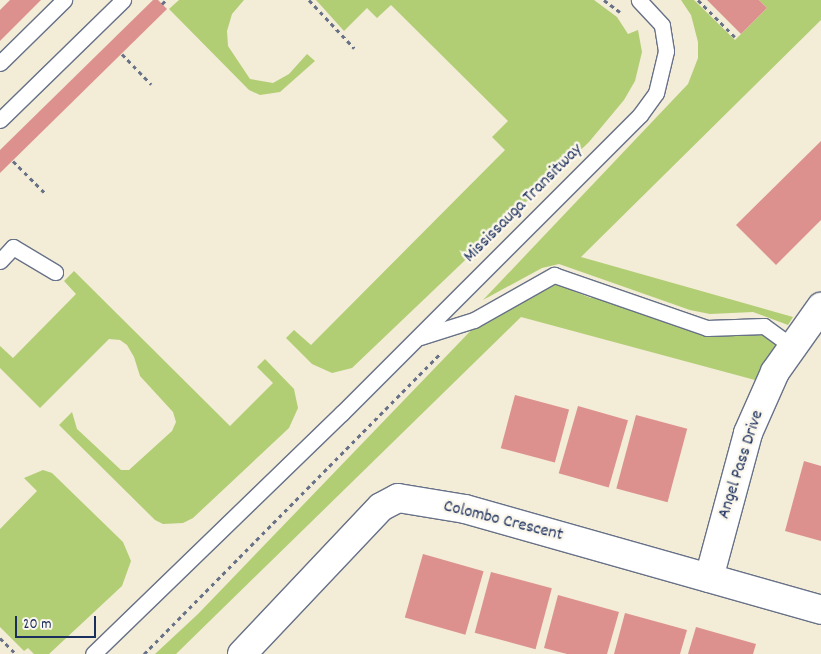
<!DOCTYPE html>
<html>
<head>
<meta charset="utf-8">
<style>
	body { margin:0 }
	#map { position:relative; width:821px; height:654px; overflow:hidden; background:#f3ecd6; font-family:Dekko,sans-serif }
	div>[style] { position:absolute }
	.green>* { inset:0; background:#b1ce75 }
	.building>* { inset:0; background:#dd918f; transform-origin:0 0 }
	.path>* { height:3px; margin-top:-1.5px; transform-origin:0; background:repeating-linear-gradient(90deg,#677188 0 4px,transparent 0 8px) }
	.roads { filter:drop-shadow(1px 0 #677188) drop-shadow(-1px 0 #677188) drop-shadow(0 1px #677188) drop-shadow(0 -1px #677188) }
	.lane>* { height:15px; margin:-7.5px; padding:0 7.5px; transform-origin:7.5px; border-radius:7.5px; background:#fff }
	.street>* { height:28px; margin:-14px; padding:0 14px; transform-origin:14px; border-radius:14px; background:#fff }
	span { translate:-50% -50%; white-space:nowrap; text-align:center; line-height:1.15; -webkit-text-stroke:5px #fbf7ec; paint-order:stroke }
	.street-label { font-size:18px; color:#1b2f5e }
	.scale { position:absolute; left:15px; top:616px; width:81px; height:22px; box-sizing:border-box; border:2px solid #1b2f5e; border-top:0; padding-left:6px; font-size:15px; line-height:18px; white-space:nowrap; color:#1b2f5e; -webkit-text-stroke:4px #fbf7ec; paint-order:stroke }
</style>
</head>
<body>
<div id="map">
	<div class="green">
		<i style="clip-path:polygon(179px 0,244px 0,232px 14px,227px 31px,228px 46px,250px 79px,273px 83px,289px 74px,307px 54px,315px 61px,280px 92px,260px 95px,249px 90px,169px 9px)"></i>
		<i style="clip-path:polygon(316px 0,594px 0,617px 17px,628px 34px,638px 30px,642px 52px,635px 81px,624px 100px,589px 142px,352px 368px,332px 373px,312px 364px,286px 338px,294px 330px,311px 345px,505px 150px,492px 137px,508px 121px,391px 5px,377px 18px,367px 8px,344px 31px)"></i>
		<i style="clip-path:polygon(681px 0,694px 0,735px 40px,767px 8px,759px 0,821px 0,821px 20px,581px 257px,793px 317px,788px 325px,753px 312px,710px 314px,690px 310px,559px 264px,542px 268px,483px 300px,688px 84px,698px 58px,698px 42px,691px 15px)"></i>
		<i style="clip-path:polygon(74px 271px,230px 426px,273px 383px,257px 367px,265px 359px,294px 389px,298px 408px,289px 428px,193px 518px,183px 523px,163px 524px,155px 520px,59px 425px,72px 412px,77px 429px,121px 470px,129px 470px,172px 431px,176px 422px,173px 412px,140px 376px,134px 357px,127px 345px,120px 340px,109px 339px,40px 408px,0 368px,0 346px,13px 358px,76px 294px,64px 281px)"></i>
		<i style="clip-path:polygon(544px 282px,575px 285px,573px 291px,591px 298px,594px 293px,697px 325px,742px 324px,779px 341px,755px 380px,521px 317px,176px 654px,155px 654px,198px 614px,482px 319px)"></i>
		<i style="clip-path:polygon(43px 470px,52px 473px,123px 542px,131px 561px,122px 586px,49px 654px,34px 654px,28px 648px,24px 651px,0 627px,0 529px,37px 491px,24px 478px)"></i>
	</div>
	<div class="building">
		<i style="clip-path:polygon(10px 0,41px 0,0 41px,0 10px)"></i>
		<i style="clip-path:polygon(153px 0,158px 0,167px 9px,0 173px,0 150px)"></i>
		<i style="clip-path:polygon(707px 0,759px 0,767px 8px,741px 34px)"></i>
		<i style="clip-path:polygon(821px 141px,821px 220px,776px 265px,736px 225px)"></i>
		<i style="left:515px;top:395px;width:56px;height:55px;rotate:15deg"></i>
		<i style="left:578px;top:406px;width:52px;height:70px;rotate:16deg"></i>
		<i style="left:636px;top:415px;width:53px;height:76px;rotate:15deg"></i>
		<i style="clip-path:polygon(804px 461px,821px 466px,821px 541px,785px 531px)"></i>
		<i style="left:423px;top:554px;width:63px;height:66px;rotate:16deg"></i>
		<i style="left:491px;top:572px;width:63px;height:63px;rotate:15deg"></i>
		<i style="clip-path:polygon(558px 595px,619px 612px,607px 654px,567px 654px,544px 648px)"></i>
		<i style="clip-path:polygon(625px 613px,687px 630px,680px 654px,614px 654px)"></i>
		<i style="clip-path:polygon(696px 627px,756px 644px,753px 654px,688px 654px)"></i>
	</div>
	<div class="path">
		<i style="left:309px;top:0;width:66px;rotate:46.8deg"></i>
		<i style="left:604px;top:0;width:20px;rotate:37deg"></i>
		<i style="left:698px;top:0;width:52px;rotate:45deg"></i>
		<i style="left:162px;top:4px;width:6px;rotate:-45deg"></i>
		<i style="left:122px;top:54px;width:42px;rotate:46deg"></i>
		<i style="left:13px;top:161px;width:45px;rotate:45deg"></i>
		<i style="left:0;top:638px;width:23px;rotate:45deg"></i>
		<i style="left:144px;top:654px;width:421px;rotate:-45.4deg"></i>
	</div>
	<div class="roads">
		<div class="lane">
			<i style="left:0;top:63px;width:90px;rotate:-44.5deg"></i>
			<i style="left:0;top:120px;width:172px;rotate:-44.3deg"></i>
			<i style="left:0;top:261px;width:19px;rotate:-47deg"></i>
			<i style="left:13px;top:247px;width:49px;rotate:30.8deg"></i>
			<i style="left:420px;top:337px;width:57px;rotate:-17.5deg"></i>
			<i style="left:474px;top:320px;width:92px;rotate:-29.4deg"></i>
			<i style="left:554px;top:275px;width:162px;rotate:19.1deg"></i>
			<i style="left:707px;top:328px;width:57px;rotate:-2deg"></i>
			<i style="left:764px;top:326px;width:34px;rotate:36deg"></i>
			<i style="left:93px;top:654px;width:347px;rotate:-44.1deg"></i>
			<i style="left:342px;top:413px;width:421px;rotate:-45deg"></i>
			<i style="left:640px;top:115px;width:27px;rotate:-54deg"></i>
			<i style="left:656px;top:93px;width:43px;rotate:-76.6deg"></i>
			<i style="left:666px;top:51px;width:26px;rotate:-99deg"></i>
			<i style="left:662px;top:25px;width:34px;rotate:-133deg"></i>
		</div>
		<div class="street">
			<i style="left:709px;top:578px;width:150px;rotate:-74.9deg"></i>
			<i style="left:748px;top:433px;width:67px;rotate:-66.1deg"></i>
			<i style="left:775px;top:372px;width:80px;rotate:-54.7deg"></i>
			<i style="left:242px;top:654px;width:202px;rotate:-46.6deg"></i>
			<i style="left:381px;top:507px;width:19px;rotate:-28deg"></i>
			<i style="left:398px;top:498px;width:68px;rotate:9.3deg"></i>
			<i style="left:465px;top:509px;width:370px;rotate:15.8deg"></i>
		</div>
	</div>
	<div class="street-label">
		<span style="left:524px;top:204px;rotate:-45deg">Mississauga Transitway</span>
		<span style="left:742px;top:465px;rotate:-72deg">Angel Pass Drive</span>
		<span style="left:503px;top:522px;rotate:14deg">Colombo Crescent</span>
	</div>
	<div class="scale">20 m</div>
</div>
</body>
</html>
